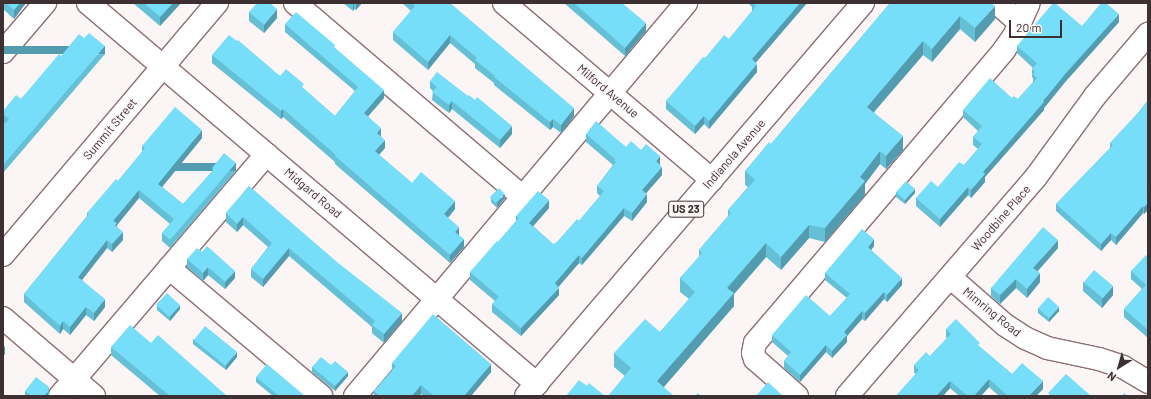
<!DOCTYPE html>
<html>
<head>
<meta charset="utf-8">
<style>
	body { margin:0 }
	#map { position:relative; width:1151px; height:399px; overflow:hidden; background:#fcf5f6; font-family:Barlow,sans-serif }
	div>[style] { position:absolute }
	.roads { filter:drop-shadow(1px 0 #8d6f75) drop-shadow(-1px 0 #8d6f75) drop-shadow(0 1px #8d6f75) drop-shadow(0 -1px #8d6f75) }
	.minor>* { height:22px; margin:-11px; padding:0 11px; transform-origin:11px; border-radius:11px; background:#fff }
	.major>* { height:22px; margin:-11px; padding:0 11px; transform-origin:11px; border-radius:11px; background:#fff }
	.wall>* { inset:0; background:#65bfd5; transform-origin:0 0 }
	.shaded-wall>* { inset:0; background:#539bae; transform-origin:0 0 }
	.building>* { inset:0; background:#76def8; transform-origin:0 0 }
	span { translate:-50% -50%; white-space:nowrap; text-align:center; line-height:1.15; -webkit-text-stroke:3px #fcf5f6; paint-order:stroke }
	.shield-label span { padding:1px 3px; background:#fcf5f6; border:1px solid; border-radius:3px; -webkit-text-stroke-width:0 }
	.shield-label { font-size:11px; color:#3d2f32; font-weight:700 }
	.street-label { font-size:12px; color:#3d2f32 }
	.frame { position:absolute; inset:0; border:4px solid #3d2f32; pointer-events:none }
	.north { position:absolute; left:1099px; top:347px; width:40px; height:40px; -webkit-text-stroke:3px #fcf5f6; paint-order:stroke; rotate:217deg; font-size:11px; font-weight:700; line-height:16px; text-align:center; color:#3d2f32 }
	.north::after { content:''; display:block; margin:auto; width:14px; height:18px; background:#3d2f32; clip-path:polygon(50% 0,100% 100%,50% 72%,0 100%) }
	.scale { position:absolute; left:1009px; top:20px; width:53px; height:18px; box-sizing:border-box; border:2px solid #3d2f32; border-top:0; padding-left:5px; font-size:12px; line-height:14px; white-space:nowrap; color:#3d2f32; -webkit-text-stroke:3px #fcf5f6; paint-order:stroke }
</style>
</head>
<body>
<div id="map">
	<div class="roads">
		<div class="minor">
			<i style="left:88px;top:3px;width:589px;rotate:40.32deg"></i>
			<i style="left:295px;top:3px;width:299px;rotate:40.4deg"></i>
			<i style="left:504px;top:3px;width:273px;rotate:40.4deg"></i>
			<i style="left:997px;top:3px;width:30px;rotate:41deg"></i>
			<i style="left:3px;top:52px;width:65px;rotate:-49.4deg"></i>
			<i style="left:3px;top:255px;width:331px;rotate:-49.7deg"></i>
			<i style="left:169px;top:268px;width:199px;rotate:40.1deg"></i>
			<i style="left:950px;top:277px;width:73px;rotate:41.1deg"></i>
			<i style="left:1005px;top:325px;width:24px;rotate:33deg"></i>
			<i style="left:1025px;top:338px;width:24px;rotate:24deg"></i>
			<i style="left:1047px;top:348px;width:53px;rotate:11.9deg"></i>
			<i style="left:1099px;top:359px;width:25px;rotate:18deg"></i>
			<i style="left:1123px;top:367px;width:29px;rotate:31deg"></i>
			<i style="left:3px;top:318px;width:120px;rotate:40.6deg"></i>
			<i style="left:60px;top:396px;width:318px;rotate:-49.5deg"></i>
			<i style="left:355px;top:396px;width:514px;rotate:-49.89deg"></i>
			<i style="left:797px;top:396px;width:56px;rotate:-138.6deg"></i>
			<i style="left:755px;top:359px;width:6px;rotate:-108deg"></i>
			<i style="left:753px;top:353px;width:10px;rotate:-79deg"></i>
			<i style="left:755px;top:343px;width:385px;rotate:-49.6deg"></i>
			<i style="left:1004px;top:50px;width:19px;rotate:-55deg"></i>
			<i style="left:1015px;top:34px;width:34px;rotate:-66deg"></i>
			<i style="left:847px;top:396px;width:289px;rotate:-49.2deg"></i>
			<i style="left:1036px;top:177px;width:100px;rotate:-53.9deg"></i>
			<i style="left:1095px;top:96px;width:82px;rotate:-49.5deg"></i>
		</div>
		<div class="major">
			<i style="left:526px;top:396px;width:518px;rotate:-49.39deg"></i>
		</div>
	</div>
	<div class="wall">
		<i style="clip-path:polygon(3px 3px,26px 3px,14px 19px,3px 9px)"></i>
		<i style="clip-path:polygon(133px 3px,181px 3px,160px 26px)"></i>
		<i style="clip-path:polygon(343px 3px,362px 3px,356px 10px,354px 9px,353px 11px)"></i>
		<i style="clip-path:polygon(402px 3px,450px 3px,574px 116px,561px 133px,553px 127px,550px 130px,494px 85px,494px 83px,475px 68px,475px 64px,450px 43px,428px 70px,393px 40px,393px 32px,411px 11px)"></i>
		<i style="clip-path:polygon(564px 3px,622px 3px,646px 31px,625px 56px)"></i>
		<i style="clip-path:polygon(748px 3px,807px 3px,756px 62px,757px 72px,709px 129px,704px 124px,695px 134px,666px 109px,666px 101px,705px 58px,729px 39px,752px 11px,752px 7px)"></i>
		<i style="clip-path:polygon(890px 3px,995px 19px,975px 42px,960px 29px,932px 62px,923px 55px,874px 112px,903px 150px,886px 169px,880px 164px,865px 184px,865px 195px,825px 242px,809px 238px,781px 270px,766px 257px,734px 294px,734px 306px,663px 387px,625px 376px,614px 367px,614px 353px,660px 332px,689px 299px,680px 292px,680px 278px,699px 257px,699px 250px,728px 216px,728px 210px,748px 187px,745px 185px,745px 171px,771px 144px)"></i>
		<i style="clip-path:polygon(249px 12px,277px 18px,264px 33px,249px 21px)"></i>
		<i style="clip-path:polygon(1119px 22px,1066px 81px,1044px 108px,1044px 110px,985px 177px,985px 182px,971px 198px,968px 195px,940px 227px,916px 206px,916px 198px,938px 187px,964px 165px,978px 149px,973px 145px,973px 137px,978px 131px,963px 117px,963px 110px,1012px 98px,1018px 99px,1033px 82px,1033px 78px,1032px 77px,1032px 69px,1033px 68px,1017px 53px,1017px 46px,1082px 26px)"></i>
		<i style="clip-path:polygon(285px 24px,335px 48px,384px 98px,368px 116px,381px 136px,381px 137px,385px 148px,379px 155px,412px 183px,455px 209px,448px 218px,459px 235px,464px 247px,450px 263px,335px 164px,335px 162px,283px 117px,281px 119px,212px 63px,212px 55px,280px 76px,304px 89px,335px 116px,355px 91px,285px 32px)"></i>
		<i style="clip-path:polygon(105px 54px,3px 173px,3px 126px,5px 124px,3px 122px,3px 111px,21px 99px,61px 56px)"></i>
		<i style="clip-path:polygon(430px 81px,512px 134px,500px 148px,452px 109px,449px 113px,432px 100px,433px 91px,430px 88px)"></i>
		<i style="clip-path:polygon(1148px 100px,1148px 210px,1144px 214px,1143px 213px,1116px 245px,1111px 240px,1101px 251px,1056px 211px,1056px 204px,1110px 148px,1110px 143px,1138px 113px)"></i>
		<i style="clip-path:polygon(586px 134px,626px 147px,641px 150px,660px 164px,660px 165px,662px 175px,646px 193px,647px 202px,632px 221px,624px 216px,582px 265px,579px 263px,558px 287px,559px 295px,521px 336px,492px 312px,492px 304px,495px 301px,470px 280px,470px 272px,498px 242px,516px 221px,516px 216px,549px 208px,533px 226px,553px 244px,556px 243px,579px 221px,600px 196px,597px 193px,597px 186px,613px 165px,586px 142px)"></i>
		<i style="clip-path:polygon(202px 138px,162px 187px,183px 204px,212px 172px,212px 168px,236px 171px,170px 248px,162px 241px,162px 233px,170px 224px,139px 198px,117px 225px,117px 227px,123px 240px,112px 252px,107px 248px,82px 280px,105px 307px,94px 321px,86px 315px,70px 335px,63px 329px,60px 334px,24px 302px,24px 294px,87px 216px,87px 213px,118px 181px,142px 152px,142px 146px)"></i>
		<i style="clip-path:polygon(249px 186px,402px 321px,384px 343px,372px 333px,372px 327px,289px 256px,263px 287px,251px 277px,251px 269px,268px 247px,243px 225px,237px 232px,226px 222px,226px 213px)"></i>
		<i style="clip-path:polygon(896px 192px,915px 193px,905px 204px,896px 197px)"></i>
		<i style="clip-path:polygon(491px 198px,505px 198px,497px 208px,491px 202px)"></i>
		<i style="clip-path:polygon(874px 246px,871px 250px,902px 285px,887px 302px,884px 299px,865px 321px,862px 319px,847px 336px,847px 342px,832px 358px,826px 352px,800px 382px,784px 368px,784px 361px,788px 356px,772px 342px,772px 335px,830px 316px,847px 298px,825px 280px,825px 273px)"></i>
		<i style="clip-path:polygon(1058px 248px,1038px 271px,1040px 282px,1027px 298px,1016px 288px,1000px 304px,991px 296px,991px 288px)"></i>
		<i style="clip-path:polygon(1148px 257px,1148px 338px,1124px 317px,1124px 309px,1142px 289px,1131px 279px,1131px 271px)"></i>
		<i style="clip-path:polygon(187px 259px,235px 278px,225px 289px,208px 275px,203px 281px,187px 267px)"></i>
		<i style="clip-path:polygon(1083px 282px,1113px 295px,1102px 308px,1083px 291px)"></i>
		<i style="clip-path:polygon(157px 306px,180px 309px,170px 321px,157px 310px)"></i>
		<i style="clip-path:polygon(1038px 308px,1059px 311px,1049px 322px,1038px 313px)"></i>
		<i style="clip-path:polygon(946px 329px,980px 347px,1012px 374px,1043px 389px,1036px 396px,999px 396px,989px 387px,981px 396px,959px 396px,950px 388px,943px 396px,896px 396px,916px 374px,914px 373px,914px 365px,930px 356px,947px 338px,946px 337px)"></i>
		<i style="clip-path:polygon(193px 339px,237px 357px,226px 370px,193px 344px)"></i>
		<i style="clip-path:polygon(151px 343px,227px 396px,160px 396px,111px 355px,111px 347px)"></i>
		<i style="clip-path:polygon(392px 363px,491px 372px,471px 396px,424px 396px,421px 394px,419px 396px,374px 396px,374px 391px,392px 370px)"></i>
		<i style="clip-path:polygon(331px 365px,348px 376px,335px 391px,312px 372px,312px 367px)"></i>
		<i style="clip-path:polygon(256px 377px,305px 396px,273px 396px,256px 382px)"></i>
		<i style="left:25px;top:391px;width:24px;height:5px"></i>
	</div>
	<div class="shaded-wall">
		<i style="clip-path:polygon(20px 3px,26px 3px,14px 19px,14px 10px)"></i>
		<i style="clip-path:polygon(173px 3px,181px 3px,160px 26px,160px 17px)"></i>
		<i style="clip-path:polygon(353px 3px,354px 3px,354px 9px,353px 11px)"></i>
		<i style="clip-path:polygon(356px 3px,362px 3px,356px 10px)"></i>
		<i style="clip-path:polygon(800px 3px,807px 3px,752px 67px,752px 59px)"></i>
		<i style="clip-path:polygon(995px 6px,995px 19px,975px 42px,975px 28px)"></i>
		<i style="clip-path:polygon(277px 9px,277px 18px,264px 33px,264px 25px)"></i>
		<i style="clip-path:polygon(1119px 14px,1119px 22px,1066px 81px,1044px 108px,1044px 110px,985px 177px,985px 182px,971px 198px,971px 190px,983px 172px,1043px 101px,1066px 73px)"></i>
		<i style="clip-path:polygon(960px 16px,960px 29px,932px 62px,932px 49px)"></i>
		<i style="clip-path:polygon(646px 23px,646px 31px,625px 56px,625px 48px)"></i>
		<i style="clip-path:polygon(450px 35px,450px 43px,428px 70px,428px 62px)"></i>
		<i style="clip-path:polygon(923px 41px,923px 55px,867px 120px,867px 107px)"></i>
		<i style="left:105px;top:46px;width:8px;height:157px;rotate:90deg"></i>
		<i style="clip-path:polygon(757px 64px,757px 72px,709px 129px,709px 121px)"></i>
		<i style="clip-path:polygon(384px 90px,384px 98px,364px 121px,364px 113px)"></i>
		<i style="clip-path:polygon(452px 101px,452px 109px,449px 113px,449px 105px)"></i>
		<i style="clip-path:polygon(574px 108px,574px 116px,561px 133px,561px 125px)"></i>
		<i style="clip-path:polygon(283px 109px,283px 117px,281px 119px,281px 111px)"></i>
		<i style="clip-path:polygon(704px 116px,704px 124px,695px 134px,695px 126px)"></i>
		<i style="clip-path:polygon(553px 119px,553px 127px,550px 130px,550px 122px)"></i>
		<i style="clip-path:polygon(512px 126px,512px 134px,500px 148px,500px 140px)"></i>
		<i style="clip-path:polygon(381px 128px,381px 136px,377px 141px,377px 133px)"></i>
		<i style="clip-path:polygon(202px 130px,202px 138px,158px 192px,158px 184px)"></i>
		<i style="clip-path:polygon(903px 136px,903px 150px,886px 169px,886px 156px)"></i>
		<i style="clip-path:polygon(385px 140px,385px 148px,375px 159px,375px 151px)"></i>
		<i style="clip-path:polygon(880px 151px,880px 164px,865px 184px,865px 195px,825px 242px,825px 228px,860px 177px)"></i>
		<i style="clip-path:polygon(660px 156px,660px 164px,656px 169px,656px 161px)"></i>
		<i style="left:236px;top:163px;width:8px;height:101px;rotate:90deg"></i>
		<i style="clip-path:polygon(662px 167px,662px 175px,642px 198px,642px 190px)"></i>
		<i style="clip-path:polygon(968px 187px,968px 195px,940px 227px,940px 219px)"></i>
		<i style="clip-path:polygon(915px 189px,915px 193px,905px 204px,905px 200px)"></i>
		<i style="clip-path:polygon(139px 190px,139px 198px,117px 225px,117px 232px,113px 221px)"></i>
		<i style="clip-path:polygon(505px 194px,505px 198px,497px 208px,497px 203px)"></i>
		<i style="clip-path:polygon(647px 194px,647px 202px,632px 221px,632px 213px)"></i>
		<i style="clip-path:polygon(549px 200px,549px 208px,529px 231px,529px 223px)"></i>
		<i style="clip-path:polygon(455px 201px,455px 209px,444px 222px,444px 214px)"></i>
		<i style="clip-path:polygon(1148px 203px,1148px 210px,1144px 214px,1144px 207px)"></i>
		<i style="clip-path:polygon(1143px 206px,1143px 213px,1116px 245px,1116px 237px)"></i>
		<i style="clip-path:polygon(624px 208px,624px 216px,582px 265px,582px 258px)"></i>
		<i style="clip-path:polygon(243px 217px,243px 225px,237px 232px,237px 224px)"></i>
		<i style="clip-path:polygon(809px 225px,809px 238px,781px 270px,781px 257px)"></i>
		<i style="clip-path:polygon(459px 227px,459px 235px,455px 240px,455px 232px)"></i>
		<i style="clip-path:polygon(123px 232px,123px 240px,112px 252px,112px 244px)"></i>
		<i style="clip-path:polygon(1111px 233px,1111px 240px,1101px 251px,1101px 244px)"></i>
		<i style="clip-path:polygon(464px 239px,464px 247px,450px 263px,450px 255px)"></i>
		<i style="clip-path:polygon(874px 239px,874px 246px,868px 254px,868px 247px)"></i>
		<i style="clip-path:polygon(107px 240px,107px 248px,78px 285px,78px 277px)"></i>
		<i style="clip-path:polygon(1058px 240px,1058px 248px,1033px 276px,1033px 268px)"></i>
		<i style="clip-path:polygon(766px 243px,766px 257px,734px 294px,734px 306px,657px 395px,657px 381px,727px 288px)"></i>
		<i style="clip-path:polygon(289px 248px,289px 256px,263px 287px,263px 279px)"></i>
		<i style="clip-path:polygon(579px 255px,579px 263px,555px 291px,555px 283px)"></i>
		<i style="clip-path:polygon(208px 267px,208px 275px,203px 281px,203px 273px)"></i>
		<i style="clip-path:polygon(235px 271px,235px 278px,225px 289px,225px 282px)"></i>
		<i style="clip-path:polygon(1040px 273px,1040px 282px,1027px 298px,1027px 289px)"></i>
		<i style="clip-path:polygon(902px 278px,902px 285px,887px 302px,887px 295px)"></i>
		<i style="clip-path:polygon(1016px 279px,1016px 288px,1000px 304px,1000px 295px)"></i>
		<i style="clip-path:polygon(1113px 286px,1113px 295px,1102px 308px,1102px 299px)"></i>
		<i style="clip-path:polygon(559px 288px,559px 295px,521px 336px,521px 328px)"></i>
		<i style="clip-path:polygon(884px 292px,884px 299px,865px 321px,865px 313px)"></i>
		<i style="clip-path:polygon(105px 299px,105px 307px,94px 321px,94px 313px)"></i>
		<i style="clip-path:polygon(180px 305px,180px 309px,170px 321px,170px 317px)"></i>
		<i style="clip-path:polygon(86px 307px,86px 315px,70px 335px,70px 327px)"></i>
		<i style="clip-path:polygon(1059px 307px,1059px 311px,1049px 322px,1049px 318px)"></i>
		<i style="clip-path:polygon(862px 311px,862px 319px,847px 336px,847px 342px,832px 358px,832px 351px,844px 332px)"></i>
		<i style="clip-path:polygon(402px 313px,402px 321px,384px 343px,384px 334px)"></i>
		<i style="clip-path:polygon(63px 321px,63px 329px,60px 334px,60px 326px)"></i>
		<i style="clip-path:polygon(826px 345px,826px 352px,800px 382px,800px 375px)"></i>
		<i style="clip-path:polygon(5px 346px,5px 354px,3px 357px,3px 348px)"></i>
		<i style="clip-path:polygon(237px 352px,237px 357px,226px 370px,226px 365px)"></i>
		<i style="clip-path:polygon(491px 364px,491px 372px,471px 396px,464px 396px)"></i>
		<i style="clip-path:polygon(348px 372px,348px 376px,335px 391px,335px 386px)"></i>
		<i style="clip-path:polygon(989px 379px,989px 387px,981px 396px,974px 396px)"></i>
		<i style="clip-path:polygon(950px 381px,950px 388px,943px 396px,936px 396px)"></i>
		<i style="clip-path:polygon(1043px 381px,1043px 389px,1036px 396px,1029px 396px)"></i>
		<i style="clip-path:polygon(421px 385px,421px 394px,419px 396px,412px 396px)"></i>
		<i style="clip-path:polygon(49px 387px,48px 396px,44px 396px)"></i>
	</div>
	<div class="building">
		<i style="clip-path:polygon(6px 3px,20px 3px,14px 10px)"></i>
		<i style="clip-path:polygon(144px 3px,173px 3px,160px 17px)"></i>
		<i style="clip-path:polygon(257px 3px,270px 3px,277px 9px,264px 25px,249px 12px)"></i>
		<i style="clip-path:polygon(411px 3px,450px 3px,574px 108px,561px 125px,553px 119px,550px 122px,494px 77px,495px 76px,475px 60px,477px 58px,450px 35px,428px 62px,393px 32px,415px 6px)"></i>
		<i style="clip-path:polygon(574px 3px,622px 3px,646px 23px,625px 48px)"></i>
		<i style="clip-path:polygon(752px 3px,800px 3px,752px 59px,757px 64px,709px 121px,704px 116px,695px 126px,666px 101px,703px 57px,705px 58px,724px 35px,729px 39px,756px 6px)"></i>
		<i style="clip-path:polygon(890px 3px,991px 3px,995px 6px,975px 28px,960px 16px,932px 49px,923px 41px,867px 107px,903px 136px,886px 156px,880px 151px,860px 177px,865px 181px,825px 228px,809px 225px,781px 257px,766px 243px,727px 288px,734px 293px,657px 381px,674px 396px,608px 396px,631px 368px,614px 353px,645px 319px,660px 332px,695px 292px,680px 278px,702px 253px,699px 250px,731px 213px,728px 210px,755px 180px,745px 171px,769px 142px,771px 144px)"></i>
		<i style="clip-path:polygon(1053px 3px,1055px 3px,1082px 26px,1101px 3px,1106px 3px,1119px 14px,1066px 73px,1043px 101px,1044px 102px,983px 172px,985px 174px,971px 190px,968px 187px,940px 219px,916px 198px,931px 181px,938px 187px,959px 162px,964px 165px,982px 144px,973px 137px,982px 126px,963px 110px,990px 78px,1012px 98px,1014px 96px,1018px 99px,1037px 78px,1033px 74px,1035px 72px,1032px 69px,1037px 63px,1017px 46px)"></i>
		<i style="clip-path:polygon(296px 12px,335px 45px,334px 47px,384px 90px,364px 113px,381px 128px,377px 133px,385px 140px,375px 151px,412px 183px,421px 172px,455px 201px,444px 214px,459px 227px,455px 232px,464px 239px,450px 255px,335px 156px,336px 155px,283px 109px,281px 111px,212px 55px,229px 35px,237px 41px,238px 40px,280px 76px,286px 69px,304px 84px,302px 87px,335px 116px,358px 87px,285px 24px)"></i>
		<i style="clip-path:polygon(89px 33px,105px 46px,3px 165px,3px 126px,9px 119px,3px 114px,3px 111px,16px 95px,21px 99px,59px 54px,61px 56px,79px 34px,84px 38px)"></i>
		<i style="clip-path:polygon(437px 72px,468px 96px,469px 95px,475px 100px,477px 97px,512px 126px,500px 140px,452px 101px,449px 105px,432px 92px,437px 87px,430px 81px)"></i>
		<i style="clip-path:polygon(1148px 100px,1148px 183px,1146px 185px,1148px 186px,1148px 203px,1144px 207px,1143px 206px,1116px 237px,1111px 233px,1101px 244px,1056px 204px,1113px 145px,1110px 143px,1138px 113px)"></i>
		<i style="clip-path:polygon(175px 107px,202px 130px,158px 184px,183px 204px,213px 170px,212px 168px,224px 153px,236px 163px,170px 240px,162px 233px,174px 219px,139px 190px,113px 221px,117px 223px,115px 225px,123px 232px,112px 244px,107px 240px,78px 277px,105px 299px,94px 313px,86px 307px,70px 327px,63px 321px,60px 326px,24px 294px,89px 214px,87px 213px,116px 179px,118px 181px,145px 148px,142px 146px)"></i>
		<i style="clip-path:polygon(596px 121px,626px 147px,631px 141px,641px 150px,646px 144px,660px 156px,656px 161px,662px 167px,642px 190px,647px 194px,632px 213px,624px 208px,582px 258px,579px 255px,555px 283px,559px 288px,521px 328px,492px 304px,499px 297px,470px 272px,497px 241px,498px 242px,519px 218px,516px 216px,538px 191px,549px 200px,529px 223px,553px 244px,556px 243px,577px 219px,579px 221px,604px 191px,597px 186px,616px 162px,614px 161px,615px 159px,586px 134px)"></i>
		<i style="left:906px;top:181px;width:12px;height:15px;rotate:42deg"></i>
		<i style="clip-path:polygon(249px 186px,337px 262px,402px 313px,384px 334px,372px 325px,375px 321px,289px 248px,263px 279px,251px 269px,272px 243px,243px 217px,237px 224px,226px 213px)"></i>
		<i style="left:499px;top:188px;width:8px;height:13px;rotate:45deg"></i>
		<i style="clip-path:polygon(1043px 227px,1058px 240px,1033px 268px,1040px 273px,1027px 289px,1016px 279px,1000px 295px,991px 288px)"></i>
		<i style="clip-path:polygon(862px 229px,874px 239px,868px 247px,902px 278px,887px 295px,884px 292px,865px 313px,862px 311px,844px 332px,847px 335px,832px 351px,826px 345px,800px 375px,784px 361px,791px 352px,772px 335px,806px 295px,830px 316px,850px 294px,825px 273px)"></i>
		<i style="clip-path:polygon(207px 246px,235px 271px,225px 282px,208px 267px,203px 273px,187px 259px,197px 248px,202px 252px)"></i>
		<i style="clip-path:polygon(1146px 255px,1148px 257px,1148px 330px,1124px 309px,1146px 285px,1131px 271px)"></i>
		<i style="left:1094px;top:270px;width:25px;height:16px;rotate:40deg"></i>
		<i style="left:167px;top:293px;width:18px;height:16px;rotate:43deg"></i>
		<i style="left:1048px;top:297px;width:15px;height:15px;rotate:42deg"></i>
		<i style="clip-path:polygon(433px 314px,491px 364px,464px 396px,434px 396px,421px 385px,412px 396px,380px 396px,374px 391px,396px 366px,392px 363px)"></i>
		<i style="clip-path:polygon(956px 319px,980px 343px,978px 345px,1012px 374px,1022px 363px,1043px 381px,1029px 396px,1008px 396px,989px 379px,974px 396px,968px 396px,950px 381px,936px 396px,896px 396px,919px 370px,914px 365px,926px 352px,930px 356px,951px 334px,946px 329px)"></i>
		<i style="clip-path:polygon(130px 325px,151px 343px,158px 335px,227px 396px,170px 396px,111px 347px)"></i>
		<i style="left:205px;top:326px;width:41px;height:18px;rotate:39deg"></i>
		<i style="clip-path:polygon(321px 357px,331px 365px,335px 361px,348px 372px,335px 386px,312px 367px)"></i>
		<i style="clip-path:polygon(267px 364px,305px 396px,279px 396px,256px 377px)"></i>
		<i style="clip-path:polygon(1066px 374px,1091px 396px,1051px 396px,1048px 393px)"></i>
		<i style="clip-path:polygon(36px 377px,49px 387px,48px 392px,44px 396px,31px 396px,25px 391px)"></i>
		<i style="clip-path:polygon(579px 380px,587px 386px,589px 383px,605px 396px,566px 396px)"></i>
		<i style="clip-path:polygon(768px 382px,783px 396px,756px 396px)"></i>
		<i style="clip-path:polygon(698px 393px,701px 396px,695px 396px)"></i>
		<i style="clip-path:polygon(1124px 393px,1128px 396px,1122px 396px)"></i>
	</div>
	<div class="shield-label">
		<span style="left:686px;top:209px">US 23</span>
	</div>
	<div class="street-label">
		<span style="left:608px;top:91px;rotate:40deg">Milford Avenue</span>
		<span style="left:110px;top:129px;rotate:-50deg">Summit Street</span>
		<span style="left:734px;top:154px;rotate:-49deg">Indianola Avenue</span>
		<span style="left:313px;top:193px;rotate:40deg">Midgard Road</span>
		<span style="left:1001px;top:218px;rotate:-49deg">Woodbine Place</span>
		<span style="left:992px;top:312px;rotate:39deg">Mimring Road</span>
	</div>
	<div class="frame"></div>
	<div class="north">N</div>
	<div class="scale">20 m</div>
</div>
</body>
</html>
